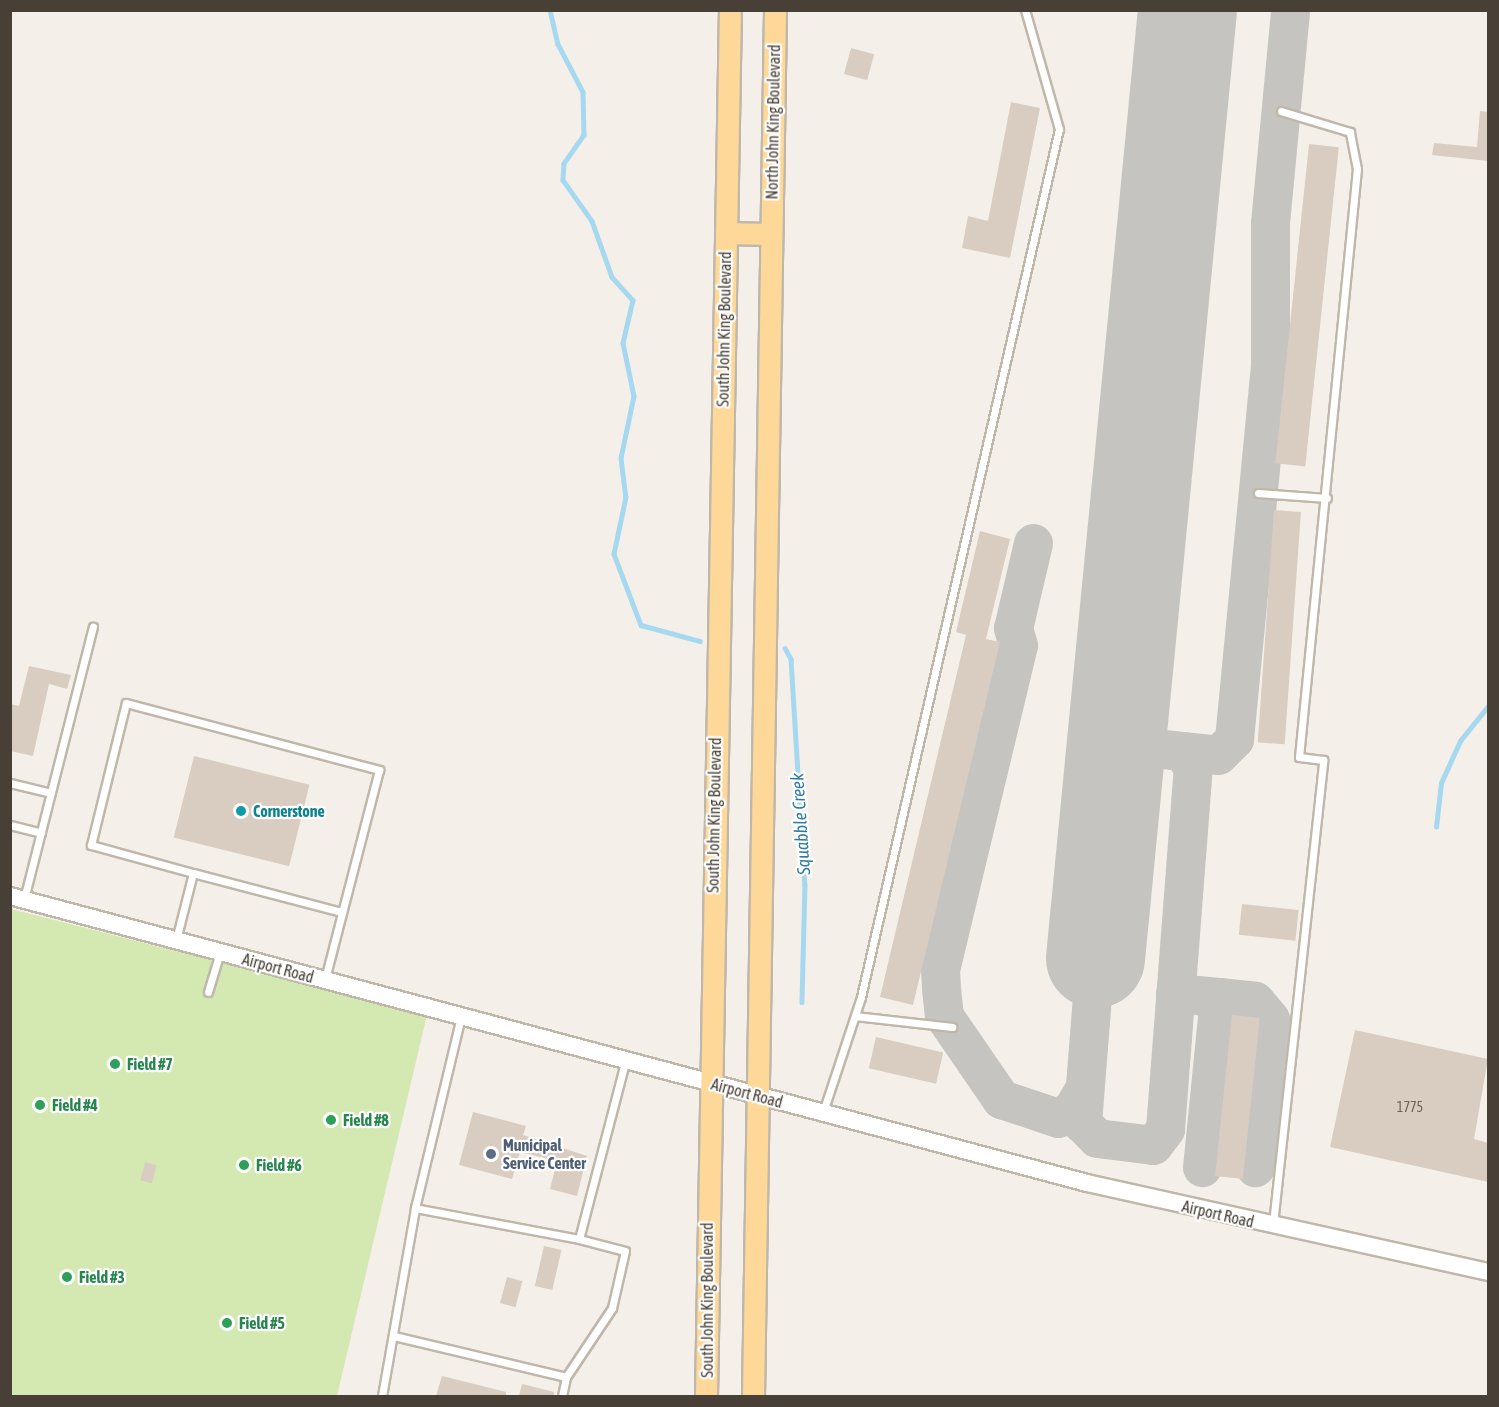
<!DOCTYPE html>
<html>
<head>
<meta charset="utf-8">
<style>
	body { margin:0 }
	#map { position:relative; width:1499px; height:1407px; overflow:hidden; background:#f4f0e9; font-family:"Asap Condensed",sans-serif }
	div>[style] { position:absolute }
	.green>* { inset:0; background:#d4e8b2 }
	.stream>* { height:4.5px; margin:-2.25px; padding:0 2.25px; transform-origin:2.25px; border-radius:2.25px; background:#a6d8f0 }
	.taxiway>* { height:39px; margin:-19.5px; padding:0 19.5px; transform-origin:19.5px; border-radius:19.5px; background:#c6c4c0 }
	.runway>* { height:99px; margin:-49.5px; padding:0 49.5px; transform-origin:49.5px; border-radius:49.5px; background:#c6c4c0 }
	.building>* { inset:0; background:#d9cdc1; transform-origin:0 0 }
	.roads { filter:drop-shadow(2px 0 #c0b7ab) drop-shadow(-2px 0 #c0b7ab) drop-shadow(0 2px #c0b7ab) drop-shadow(0 -2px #c0b7ab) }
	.service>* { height:7px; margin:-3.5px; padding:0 3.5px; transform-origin:3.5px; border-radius:3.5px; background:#fff }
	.tertiary>* { height:16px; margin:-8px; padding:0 8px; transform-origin:8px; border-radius:8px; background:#fff }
	.primary>* { height:21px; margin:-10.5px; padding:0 10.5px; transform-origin:10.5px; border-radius:10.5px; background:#fdd899 }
	.dots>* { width:16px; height:16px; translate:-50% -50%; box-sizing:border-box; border:3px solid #fff; border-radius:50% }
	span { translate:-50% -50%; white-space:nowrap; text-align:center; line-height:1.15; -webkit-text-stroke:4.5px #fff; paint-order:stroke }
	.number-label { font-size:14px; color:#6c635a }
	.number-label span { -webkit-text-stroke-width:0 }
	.street-label { font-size:16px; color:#484037 }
	.culture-label { font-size:16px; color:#0d838f; font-weight:700 }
	.left { translate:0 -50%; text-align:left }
	.leisure-label { font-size:16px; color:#27864d; font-weight:700 }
	.service-label { font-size:16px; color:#4e5e75; font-weight:700 }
	.water-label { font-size:18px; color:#2e7ba3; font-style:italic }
	.frame { position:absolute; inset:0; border:12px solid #484037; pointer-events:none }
</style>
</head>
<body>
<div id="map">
	<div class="green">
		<i style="clip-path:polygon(11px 909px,427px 1015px,337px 1396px,11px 1396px)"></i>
	</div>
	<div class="stream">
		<i style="left:550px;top:10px;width:35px;rotate:77deg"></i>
		<i style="left:558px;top:44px;width:54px;rotate:62.5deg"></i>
		<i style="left:583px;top:92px;width:43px;rotate:88.7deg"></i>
		<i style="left:584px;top:135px;width:35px;rotate:125deg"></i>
		<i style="left:564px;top:164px;width:16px;rotate:94deg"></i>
		<i style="left:563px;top:180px;width:50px;rotate:54.7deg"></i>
		<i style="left:592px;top:221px;width:59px;rotate:70.3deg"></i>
		<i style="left:612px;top:277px;width:31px;rotate:48deg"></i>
		<i style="left:633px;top:300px;width:44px;rotate:103.1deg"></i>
		<i style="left:623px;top:343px;width:54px;rotate:78.3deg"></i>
		<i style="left:634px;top:396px;width:63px;rotate:101.8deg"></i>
		<i style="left:621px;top:458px;width:39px;rotate:83deg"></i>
		<i style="left:626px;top:497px;width:58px;rotate:101.9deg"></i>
		<i style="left:614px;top:554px;width:76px;rotate:69.2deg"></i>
		<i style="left:641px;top:625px;width:61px;rotate:15.2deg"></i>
		<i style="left:785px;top:648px;width:13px;rotate:61deg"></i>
		<i style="left:791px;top:659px;width:226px;rotate:86.5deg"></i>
		<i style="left:805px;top:885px;width:117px;rotate:91.5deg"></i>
		<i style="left:1436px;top:827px;width:44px;rotate:-83.5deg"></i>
		<i style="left:1441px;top:783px;width:46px;rotate:-65.7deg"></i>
		<i style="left:1460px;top:741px;width:45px;rotate:-51.3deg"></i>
	</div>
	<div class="taxiway">
		<i style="left:1033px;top:543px;width:87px;rotate:103.2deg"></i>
		<i style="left:1013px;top:628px;width:18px;rotate:74deg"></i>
		<i style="left:1018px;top:645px;width:333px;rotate:103.5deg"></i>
		<i style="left:940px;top:969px;width:19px;rotate:87deg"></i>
		<i style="left:941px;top:988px;width:28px;rotate:84deg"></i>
		<i style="left:944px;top:1016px;width:101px;rotate:55.5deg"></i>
		<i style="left:1001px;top:1099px;width:60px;rotate:18.4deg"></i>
		<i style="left:1058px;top:1118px;width:17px;rotate:-33deg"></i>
		<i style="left:1072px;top:1109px;width:23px;rotate:-59deg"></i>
		<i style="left:1182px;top:751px;width:36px;rotate:6deg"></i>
		<i style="left:1218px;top:755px;width:23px;rotate:-45deg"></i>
		<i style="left:1234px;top:739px;width:377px;rotate:-84.5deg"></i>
		<i style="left:1270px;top:364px;width:141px;rotate:-90deg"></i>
		<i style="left:1270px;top:223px;width:214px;rotate:-84.6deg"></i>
		<i style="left:1095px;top:958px;width:166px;rotate:94.5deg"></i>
		<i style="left:1082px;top:1123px;width:21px;rotate:45deg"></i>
		<i style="left:1097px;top:1138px;width:56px;rotate:7.1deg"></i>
		<i style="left:1153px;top:1145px;width:20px;rotate:-53deg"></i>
		<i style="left:1165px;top:1129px;width:362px;rotate:-85.6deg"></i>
		<i style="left:1193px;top:768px;width:20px;rotate:-123deg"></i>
		<i style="left:1182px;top:751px;width:66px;rotate:-173.9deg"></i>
		<i style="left:1175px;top:993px;width:44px;rotate:5.2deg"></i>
		<i style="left:1219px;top:997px;width:171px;rotate:95.7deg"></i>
		<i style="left:1219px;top:997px;width:36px;rotate:6deg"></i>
		<i style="left:1255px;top:1001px;width:23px;rotate:50deg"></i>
		<i style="left:1270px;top:1019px;width:149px;rotate:95.8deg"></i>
	</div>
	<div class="runway">
		<i style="left:1095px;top:958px;width:952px;rotate:-84.46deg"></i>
	</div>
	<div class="building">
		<i style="left:851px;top:48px;width:24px;height:27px;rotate:15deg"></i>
		<i style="clip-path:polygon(1011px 102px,1040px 108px,1010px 258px,962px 248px,968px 216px,988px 221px)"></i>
		<i style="clip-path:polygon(1480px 111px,1488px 112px,1488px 161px,1432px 155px,1434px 143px,1477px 147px)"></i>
		<i style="left:1309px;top:144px;width:30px;height:321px;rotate:6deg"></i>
		<i style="left:1274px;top:510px;width:27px;height:233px;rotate:4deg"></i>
		<i style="clip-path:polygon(980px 531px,1010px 539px,986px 639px,1000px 642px,913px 1005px,880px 997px,966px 635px,956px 632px)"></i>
		<i style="clip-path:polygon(29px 666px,71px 675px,67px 689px,49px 684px,33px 756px,10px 751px,10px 704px,19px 706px)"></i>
		<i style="left:194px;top:756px;width:119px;height:84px;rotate:14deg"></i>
		<i style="left:1242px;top:904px;width:57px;height:31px;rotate:6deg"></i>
		<i style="left:1232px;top:1015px;width:28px;height:162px;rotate:6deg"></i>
		<i style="clip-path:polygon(1355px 1030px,1488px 1059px,1474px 1139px,1488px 1143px,1488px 1182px,1330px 1147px)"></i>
		<i style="left:876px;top:1037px;width:69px;height:32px;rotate:13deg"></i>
		<i style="clip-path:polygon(473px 1112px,526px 1126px,523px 1135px,587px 1156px,577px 1196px,550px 1189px,557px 1161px,520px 1152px,512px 1179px,459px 1165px)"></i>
		<i style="left:145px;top:1162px;width:12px;height:19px;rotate:14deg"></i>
		<i style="left:544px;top:1246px;width:18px;height:41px;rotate:13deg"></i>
		<i style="left:507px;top:1277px;width:16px;height:27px;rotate:15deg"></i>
		<i style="clip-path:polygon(442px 1376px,506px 1392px,506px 1396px,436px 1396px)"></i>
		<i style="clip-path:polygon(522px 1384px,554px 1392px,554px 1396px,519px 1396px)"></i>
	</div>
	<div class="roads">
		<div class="service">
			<i style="left:1258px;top:493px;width:69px;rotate:4.1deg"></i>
			<i style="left:10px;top:783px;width:42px;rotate:13.7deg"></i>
			<i style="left:10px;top:825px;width:32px;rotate:14deg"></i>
			<i style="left:193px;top:873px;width:154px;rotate:14.7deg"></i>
			<i style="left:24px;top:899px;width:281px;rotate:-75.8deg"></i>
			<i style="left:176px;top:940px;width:69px;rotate:-75.8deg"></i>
			<i style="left:193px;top:873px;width:106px;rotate:-164.6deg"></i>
			<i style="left:91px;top:845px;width:146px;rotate:-76.2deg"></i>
			<i style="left:126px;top:703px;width:262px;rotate:14.8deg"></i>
			<i style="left:379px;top:770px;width:216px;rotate:104.5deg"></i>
			<i style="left:208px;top:992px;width:42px;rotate:-73.3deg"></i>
			<i style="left:855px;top:1016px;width:98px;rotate:6.5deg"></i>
			<i style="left:823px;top:1112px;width:121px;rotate:-71.7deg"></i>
			<i style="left:861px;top:997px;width:890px;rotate:-77.15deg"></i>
			<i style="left:1059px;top:129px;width:124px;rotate:-105.9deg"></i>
			<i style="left:415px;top:1208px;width:167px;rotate:10.7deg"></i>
			<i style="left:1273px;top:1224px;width:467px;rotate:-83.8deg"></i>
			<i style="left:1323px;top:760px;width:24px;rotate:-173deg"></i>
			<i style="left:1299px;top:757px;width:591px;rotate:-84.37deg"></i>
			<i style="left:1357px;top:169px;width:38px;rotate:-101deg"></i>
			<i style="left:1350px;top:132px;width:72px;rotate:-163.1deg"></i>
			<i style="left:394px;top:1336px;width:177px;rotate:13.4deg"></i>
			<i style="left:382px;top:1396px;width:191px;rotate:-80deg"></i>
			<i style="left:415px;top:1208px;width:196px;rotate:-76.5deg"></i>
			<i style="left:562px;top:1396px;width:19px;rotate:-78deg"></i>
			<i style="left:566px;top:1377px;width:83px;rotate:-56.3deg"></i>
			<i style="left:612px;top:1308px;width:58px;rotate:-77.2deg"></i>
			<i style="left:625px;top:1251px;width:48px;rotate:-165.4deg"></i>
			<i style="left:579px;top:1239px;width:183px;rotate:-75.4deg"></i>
		</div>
		<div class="tertiary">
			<i style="left:10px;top:896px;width:1115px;rotate:14.92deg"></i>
			<i style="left:1087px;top:1183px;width:411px;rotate:12.5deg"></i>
		</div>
		<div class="primary">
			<i style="left:726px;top:233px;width:44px;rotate:1.3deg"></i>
			<i style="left:706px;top:1396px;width:1386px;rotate:-89.01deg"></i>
			<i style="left:753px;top:1396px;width:1386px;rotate:-89.09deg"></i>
		</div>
	</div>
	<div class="dots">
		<i style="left:241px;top:811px;background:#0f9aa8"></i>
		<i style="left:115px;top:1064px;background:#2e9e5b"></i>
		<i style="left:40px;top:1105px;background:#2e9e5b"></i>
		<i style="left:331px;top:1120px;background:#2e9e5b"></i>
		<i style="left:491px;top:1154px;background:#5c6f8a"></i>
		<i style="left:244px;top:1165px;background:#2e9e5b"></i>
		<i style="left:67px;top:1277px;background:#2e9e5b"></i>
		<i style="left:227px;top:1323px;background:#2e9e5b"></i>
	</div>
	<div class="number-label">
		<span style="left:1410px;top:1107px">1775</span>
	</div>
	<div class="street-label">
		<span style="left:773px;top:122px;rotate:-89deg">North John King Boulevard</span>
		<span style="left:724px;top:329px;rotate:-89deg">South John King Boulevard</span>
		<span style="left:714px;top:815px;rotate:-89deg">South John King Boulevard</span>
		<span style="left:278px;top:968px;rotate:15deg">Airport Road</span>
		<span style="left:747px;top:1093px;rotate:15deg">Airport Road</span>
		<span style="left:1218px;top:1214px;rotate:13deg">Airport Road</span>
		<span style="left:707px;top:1300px;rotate:-90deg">South John King Boulevard</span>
	</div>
	<div class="culture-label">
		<span class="left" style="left:253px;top:811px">Cornerstone</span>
	</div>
	<div class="leisure-label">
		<span class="left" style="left:127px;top:1064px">Field #7</span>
		<span class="left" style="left:52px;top:1105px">Field #4</span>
		<span class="left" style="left:343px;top:1120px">Field #8</span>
		<span class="left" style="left:256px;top:1165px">Field #6</span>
		<span class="left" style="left:79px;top:1277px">Field #3</span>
		<span class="left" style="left:239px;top:1323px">Field #5</span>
	</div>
	<div class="service-label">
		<span class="left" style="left:503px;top:1154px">Municipal<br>Service Center</span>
	</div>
	<div class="water-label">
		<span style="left:801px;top:824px;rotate:-94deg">Squabble Creek</span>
	</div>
	<div class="frame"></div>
</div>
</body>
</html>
